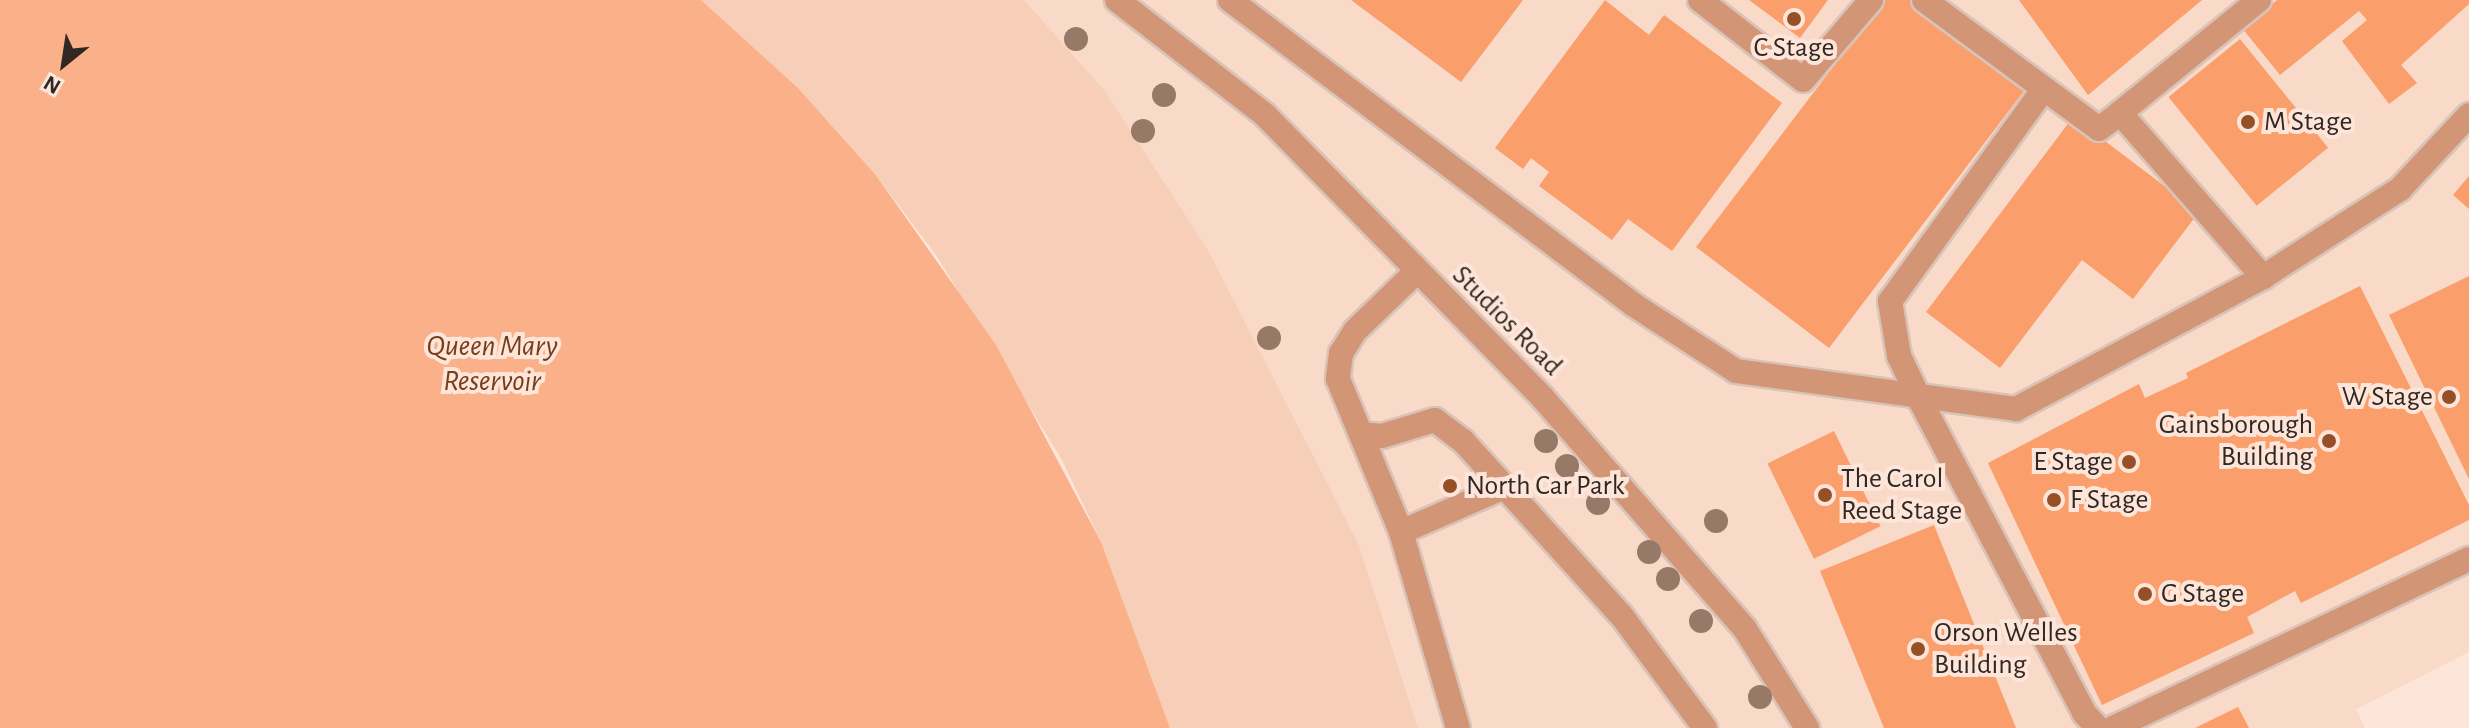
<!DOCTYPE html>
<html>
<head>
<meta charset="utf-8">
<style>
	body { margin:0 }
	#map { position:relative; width:2469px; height:728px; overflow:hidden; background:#fee5d9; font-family:"Alegreya Sans",sans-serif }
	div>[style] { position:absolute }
	.built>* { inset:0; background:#f9d9c8 }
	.green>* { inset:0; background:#f7ceb8 }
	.water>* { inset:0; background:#fab088 }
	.building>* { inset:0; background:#fa9e6b; transform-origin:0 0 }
	.roads { filter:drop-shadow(2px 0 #d9c3b8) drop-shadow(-2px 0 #d9c3b8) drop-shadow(0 2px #d9c3b8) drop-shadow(0 -2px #d9c3b8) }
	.minor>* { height:24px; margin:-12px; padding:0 12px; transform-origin:12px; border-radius:12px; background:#d29676 }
	.trees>* { width:24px; height:24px; margin:-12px; border-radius:50%; background:#977968 }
	.dots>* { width:22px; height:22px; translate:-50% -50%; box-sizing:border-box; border:4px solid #fee5d9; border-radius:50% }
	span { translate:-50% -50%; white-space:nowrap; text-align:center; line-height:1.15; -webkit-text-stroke:8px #fee5d9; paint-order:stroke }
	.poi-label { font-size:28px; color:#312823 }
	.left { translate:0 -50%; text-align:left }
	.right { translate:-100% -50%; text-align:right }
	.street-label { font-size:28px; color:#312823 }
	.water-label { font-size:30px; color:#773d19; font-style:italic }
	.north { position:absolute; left:24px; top:24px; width:80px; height:80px; -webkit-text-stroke:6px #fee5d9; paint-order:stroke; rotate:210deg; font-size:22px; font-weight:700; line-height:32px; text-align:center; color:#312823 }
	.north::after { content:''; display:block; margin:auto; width:28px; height:36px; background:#312823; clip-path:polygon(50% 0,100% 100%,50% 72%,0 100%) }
</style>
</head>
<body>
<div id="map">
	<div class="built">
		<i style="clip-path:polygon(1024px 0,2469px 0,2469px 652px,2356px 709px,2365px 728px,1418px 728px,1359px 545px,1208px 250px,1105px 91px)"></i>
	</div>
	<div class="green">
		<i style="clip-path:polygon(701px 0,1024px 0,1105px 91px,1208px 250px,1359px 545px,1418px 728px,1170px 728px,1101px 542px,1062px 460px,936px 255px,875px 174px,797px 87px)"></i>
	</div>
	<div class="water">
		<i style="clip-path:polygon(0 0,701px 0,797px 87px,875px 174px,996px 345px,1101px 542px,1170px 728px,0 728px)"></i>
	</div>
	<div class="building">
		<i style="clip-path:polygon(1351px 0,1523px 0,1461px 82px)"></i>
		<i style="clip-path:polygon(1605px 0,1649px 35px,1664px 15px,1782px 103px,1672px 251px,1628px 219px,1612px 240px,1539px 186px,1549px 172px,1531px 158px,1523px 169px,1495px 148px)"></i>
		<i style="clip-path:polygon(1749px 0,1828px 0,1800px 38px)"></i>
		<i style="clip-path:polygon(1884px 0,1911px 0,2027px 87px,1829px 348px,1696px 247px)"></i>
		<i style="clip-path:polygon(2019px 0,2202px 0,2088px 95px)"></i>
		<i style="clip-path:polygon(2277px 0,2469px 0,2469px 4px,2401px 65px,2417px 83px,2389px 104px,2342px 41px,2367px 20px,2359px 11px,2280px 75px,2242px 28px)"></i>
		<i style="left:2240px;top:39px;width:140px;height:92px;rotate:51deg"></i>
		<i style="clip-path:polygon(2073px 117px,2199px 212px,2133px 299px,2082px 260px,2000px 368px,1926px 312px)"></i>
		<i style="clip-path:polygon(2469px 176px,2469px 209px,2453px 195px)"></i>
		<i style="clip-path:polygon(2469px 276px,2469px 479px,2389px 315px)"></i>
		<i style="clip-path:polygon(2360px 286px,2469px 505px,2469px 520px,2301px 603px,2295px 591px,2247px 617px,2254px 633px,2102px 705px,1988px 463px,2139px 384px,2145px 398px,2188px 378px,2186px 373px)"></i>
		<i style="left:1834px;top:431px;width:106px;height:74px;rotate:64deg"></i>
		<i style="clip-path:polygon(1934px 525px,2016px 728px,1884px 728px,1820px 571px)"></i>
		<i style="clip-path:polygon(2238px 707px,2249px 728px,2195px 728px)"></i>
	</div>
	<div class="roads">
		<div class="minor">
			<i style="left:1117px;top:0;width:187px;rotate:37.8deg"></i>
			<i style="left:1265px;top:115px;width:395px;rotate:45.5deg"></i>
			<i style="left:1542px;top:397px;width:308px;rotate:48.8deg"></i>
			<i style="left:1745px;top:629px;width:117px;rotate:57.9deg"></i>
			<i style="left:1230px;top:0;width:506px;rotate:37.05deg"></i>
			<i style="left:1634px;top:305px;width:121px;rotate:32.9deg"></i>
			<i style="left:1736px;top:371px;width:283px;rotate:7.7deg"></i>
			<i style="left:2016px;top:409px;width:280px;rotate:-28.1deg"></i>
			<i style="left:2263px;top:277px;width:163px;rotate:-32.7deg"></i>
			<i style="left:2400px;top:189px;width:101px;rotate:-47deg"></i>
			<i style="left:1700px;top:0;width:130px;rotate:37.8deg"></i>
			<i style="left:1803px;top:80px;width:105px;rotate:-49.6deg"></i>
			<i style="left:1924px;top:0;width:217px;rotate:36.4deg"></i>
			<i style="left:2099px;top:129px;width:26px;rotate:-37deg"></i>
			<i style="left:2259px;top:0;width:179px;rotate:140.9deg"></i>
			<i style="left:2120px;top:113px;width:218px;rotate:48.9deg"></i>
			<i style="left:2043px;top:90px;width:261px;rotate:125.9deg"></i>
			<i style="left:1890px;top:301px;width:56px;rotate:80.7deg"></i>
			<i style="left:1899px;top:356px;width:49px;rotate:64.5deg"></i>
			<i style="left:1920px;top:400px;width:353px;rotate:62.3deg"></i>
			<i style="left:2084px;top:713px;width:21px;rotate:47deg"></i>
			<i style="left:1415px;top:273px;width:83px;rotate:136deg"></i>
			<i style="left:1355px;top:331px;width:26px;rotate:122deg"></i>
			<i style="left:1341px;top:353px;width:26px;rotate:97deg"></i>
			<i style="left:1338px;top:379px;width:165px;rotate:67.6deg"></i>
			<i style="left:1401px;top:532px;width:204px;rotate:73.8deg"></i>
			<i style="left:1361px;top:434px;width:21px;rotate:5deg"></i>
			<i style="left:1382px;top:436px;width:55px;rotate:-16.8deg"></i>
			<i style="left:1435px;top:420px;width:35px;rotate:37deg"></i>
			<i style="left:1463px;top:441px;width:235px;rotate:47.8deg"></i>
			<i style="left:1621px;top:615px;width:141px;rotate:53.4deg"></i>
			<i style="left:1401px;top:532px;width:112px;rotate:-23.6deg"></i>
			<i style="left:2113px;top:728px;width:394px;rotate:-25.4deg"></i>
		</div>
	</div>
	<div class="trees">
		<i style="left:1076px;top:39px"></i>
		<i style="left:1164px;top:95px"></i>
		<i style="left:1143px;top:131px"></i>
		<i style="left:1269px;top:338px"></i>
		<i style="left:1546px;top:441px"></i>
		<i style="left:1567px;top:466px"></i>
		<i style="left:1598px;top:503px"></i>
		<i style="left:1716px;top:521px"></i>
		<i style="left:1649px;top:552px"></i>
		<i style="left:1668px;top:579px"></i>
		<i style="left:1701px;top:621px"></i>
		<i style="left:1760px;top:697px"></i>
	</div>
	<div class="dots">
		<i style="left:1794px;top:19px;background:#965027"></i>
		<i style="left:2248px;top:122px;background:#965027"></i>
		<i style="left:2449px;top:397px;background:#965027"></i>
		<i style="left:2329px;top:441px;background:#965027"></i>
		<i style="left:2129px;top:462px;background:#965027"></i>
		<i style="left:1450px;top:486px;background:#965027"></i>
		<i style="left:1825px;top:495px;background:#965027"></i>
		<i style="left:2054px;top:500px;background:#965027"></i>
		<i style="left:2145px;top:594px;background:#965027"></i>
		<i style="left:1918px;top:649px;background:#965027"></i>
	</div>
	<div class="poi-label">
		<span style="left:1794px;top:48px">C Stage</span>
		<span class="left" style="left:2264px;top:122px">M Stage</span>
		<span class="right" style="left:2433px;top:397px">W Stage</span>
		<span class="right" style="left:2313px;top:441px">Gainsborough<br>Building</span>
		<span class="right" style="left:2113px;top:462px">E Stage</span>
		<span class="left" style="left:1841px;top:495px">The Carol<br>Reed Stage</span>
		<span class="left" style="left:1466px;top:486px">North Car Park</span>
		<span class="left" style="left:2070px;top:500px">F Stage</span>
		<span class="left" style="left:2161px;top:594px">G Stage</span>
		<span class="left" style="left:1934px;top:649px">Orson Welles<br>Building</span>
	</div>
	<div class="street-label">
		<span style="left:1507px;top:321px;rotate:45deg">Studios Road</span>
	</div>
	<div class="water-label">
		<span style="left:492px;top:363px">Queen Mary<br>Reservoir</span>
	</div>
	<div class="north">N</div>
</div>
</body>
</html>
